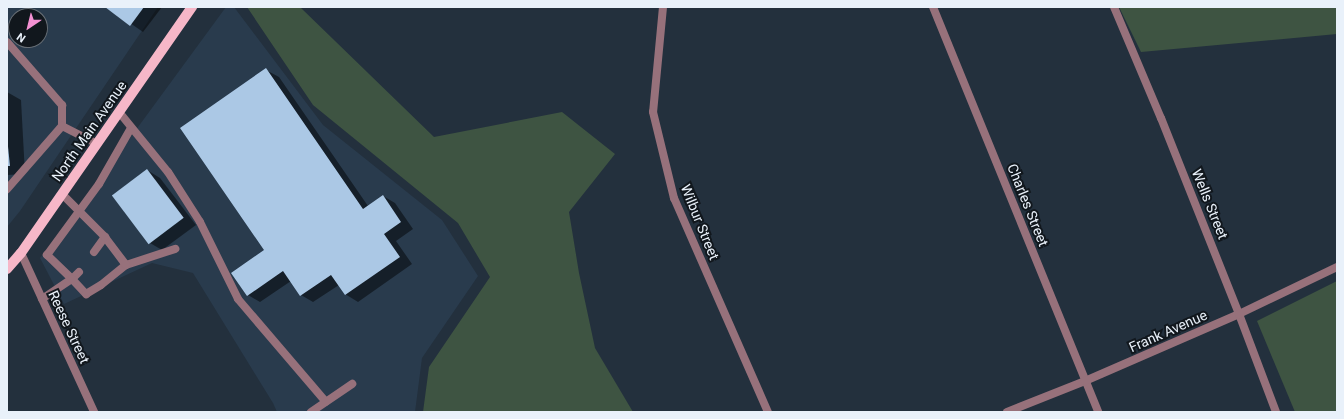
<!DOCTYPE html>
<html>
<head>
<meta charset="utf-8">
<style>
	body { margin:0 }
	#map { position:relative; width:1344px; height:419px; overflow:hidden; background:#23303d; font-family:Roboto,sans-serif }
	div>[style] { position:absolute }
	.built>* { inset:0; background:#293b4d }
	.green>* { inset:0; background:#3e5442 }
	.shadow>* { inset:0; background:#0007 }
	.building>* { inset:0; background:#abc8e5; transform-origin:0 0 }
	.lane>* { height:8px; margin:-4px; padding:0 4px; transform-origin:4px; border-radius:4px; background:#97717b }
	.street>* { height:8px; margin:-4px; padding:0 4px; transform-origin:4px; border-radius:4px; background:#97717b }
	.primary>* { height:10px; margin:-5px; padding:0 5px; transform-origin:5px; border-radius:5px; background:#f6b7c8 }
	span { translate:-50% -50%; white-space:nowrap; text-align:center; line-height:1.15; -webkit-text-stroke:4px #11171d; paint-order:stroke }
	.street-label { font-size:14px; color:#e9f1fa }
	.frame { position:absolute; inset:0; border:8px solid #e9f1fa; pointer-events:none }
	.north { position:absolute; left:8px; top:8px; width:40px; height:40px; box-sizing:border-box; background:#11171d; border:1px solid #676e75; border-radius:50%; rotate:215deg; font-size:11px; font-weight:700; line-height:16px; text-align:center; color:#e9f1fa }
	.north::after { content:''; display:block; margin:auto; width:14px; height:18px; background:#f491d3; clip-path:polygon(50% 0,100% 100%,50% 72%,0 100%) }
</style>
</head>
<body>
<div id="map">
	<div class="built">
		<i style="clip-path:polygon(evenodd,7px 7px,158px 7px,20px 211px,7px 227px,7px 7px,16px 16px,40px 16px,40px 40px,16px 40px,16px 16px)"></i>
		<i style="clip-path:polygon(226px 7px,234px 7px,323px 125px,442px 220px,478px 276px,422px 358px,415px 412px,277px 412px,273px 403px,193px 273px,152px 263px,64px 304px,40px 258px,53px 243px)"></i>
	</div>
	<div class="green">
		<i style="clip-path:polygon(247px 7px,300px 7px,434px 137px,562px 112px,615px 154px,569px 212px,579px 273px,595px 348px,633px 412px,423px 412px,429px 367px,490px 277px,458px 223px,313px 105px)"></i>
		<i style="clip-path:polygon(1119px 7px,1337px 7px,1337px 34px,1141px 52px)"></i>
		<i style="clip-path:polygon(1337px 281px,1337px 412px,1295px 412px,1257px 321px)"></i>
	</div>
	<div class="shadow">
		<i style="clip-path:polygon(107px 7px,162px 7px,143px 32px)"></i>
		<i style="clip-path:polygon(266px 70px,279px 77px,368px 206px,383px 196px,395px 203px,413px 229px,396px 241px,412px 264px,358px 302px,345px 294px,339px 285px,313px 302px,301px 295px,291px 281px,260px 302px,248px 295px,266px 250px)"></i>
		<i style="clip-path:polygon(7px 92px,21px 100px,25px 174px,7px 175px)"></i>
		<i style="clip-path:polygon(147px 170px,160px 178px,196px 225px,162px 250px,150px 243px)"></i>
	</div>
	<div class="building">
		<i style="clip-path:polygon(105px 7px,144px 7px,130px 26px)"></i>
		<i style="clip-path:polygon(266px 68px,363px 209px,383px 195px,401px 222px,384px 234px,400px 257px,345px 295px,331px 275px,300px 296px,283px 271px,247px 296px,231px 273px,264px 250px,180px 128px)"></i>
		<i style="clip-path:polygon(7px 137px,10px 166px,7px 166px)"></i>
		<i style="left:147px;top:169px;width:61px;height:44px;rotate:53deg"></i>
	</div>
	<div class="lane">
		<i style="left:7px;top:42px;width:84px;rotate:48.9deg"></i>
		<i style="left:62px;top:105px;width:21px;rotate:90deg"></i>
		<i style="left:62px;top:126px;width:84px;rotate:131.1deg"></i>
		<i style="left:119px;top:112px;width:77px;rotate:50.8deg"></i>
		<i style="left:168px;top:172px;width:59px;rotate:57.4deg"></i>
		<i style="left:200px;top:222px;width:86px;rotate:63.7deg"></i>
		<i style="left:238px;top:299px;width:135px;rotate:49.5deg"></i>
		<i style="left:62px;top:126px;width:39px;rotate:27deg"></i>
		<i style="left:94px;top:252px;width:19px;rotate:-54deg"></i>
		<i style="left:126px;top:265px;width:52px;rotate:-18.1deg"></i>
		<i style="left:79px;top:272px;width:10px;rotate:135deg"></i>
		<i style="left:72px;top:279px;width:35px;rotate:-136deg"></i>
		<i style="left:47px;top:255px;width:88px;rotate:-53.8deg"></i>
		<i style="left:99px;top:184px;width:64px;rotate:-60.3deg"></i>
		<i style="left:42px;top:299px;width:36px;rotate:-34deg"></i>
		<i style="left:72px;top:279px;width:21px;rotate:47deg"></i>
		<i style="left:86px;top:294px;width:17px;rotate:-31deg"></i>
		<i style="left:101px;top:285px;width:32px;rotate:-39deg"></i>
		<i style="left:126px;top:265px;width:35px;rotate:-127deg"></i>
		<i style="left:105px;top:237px;width:61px;rotate:-135deg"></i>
	</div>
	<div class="street">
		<i style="left:663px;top:7px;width:105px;rotate:95.4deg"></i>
		<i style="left:653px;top:112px;width:89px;rotate:76.3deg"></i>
		<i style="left:674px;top:198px;width:234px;rotate:66.3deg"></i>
		<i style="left:933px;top:7px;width:437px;rotate:67.8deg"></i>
		<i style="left:1114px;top:7px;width:121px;rotate:67.1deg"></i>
		<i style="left:1161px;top:118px;width:211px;rotate:68.3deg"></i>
		<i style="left:1239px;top:314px;width:105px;rotate:69.3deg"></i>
		<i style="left:21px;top:253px;width:175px;rotate:65.3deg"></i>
		<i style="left:311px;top:412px;width:50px;rotate:-34.3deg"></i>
		<i style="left:1007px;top:412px;width:84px;rotate:-21.7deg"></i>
		<i style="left:1085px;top:381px;width:168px;rotate:-23.5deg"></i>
		<i style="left:1239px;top:314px;width:109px;rotate:-25.6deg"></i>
	</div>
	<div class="primary">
		<i style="left:7px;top:269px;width:21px;rotate:-49deg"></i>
		<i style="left:21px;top:253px;width:300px;rotate:-55.2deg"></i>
	</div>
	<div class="street-label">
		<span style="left:89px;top:131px;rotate:-55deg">North Main Avenue</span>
		<span style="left:1210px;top:204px;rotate:68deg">Wells Street</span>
		<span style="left:1028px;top:205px;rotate:68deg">Charles Street</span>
		<span style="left:700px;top:222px;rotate:68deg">Wilbur Street</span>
		<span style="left:69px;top:327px;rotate:65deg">Reese Street</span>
		<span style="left:1168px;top:331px;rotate:-24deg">Frank Avenue</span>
	</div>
	<div class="frame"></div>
	<div class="north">N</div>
</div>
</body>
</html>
